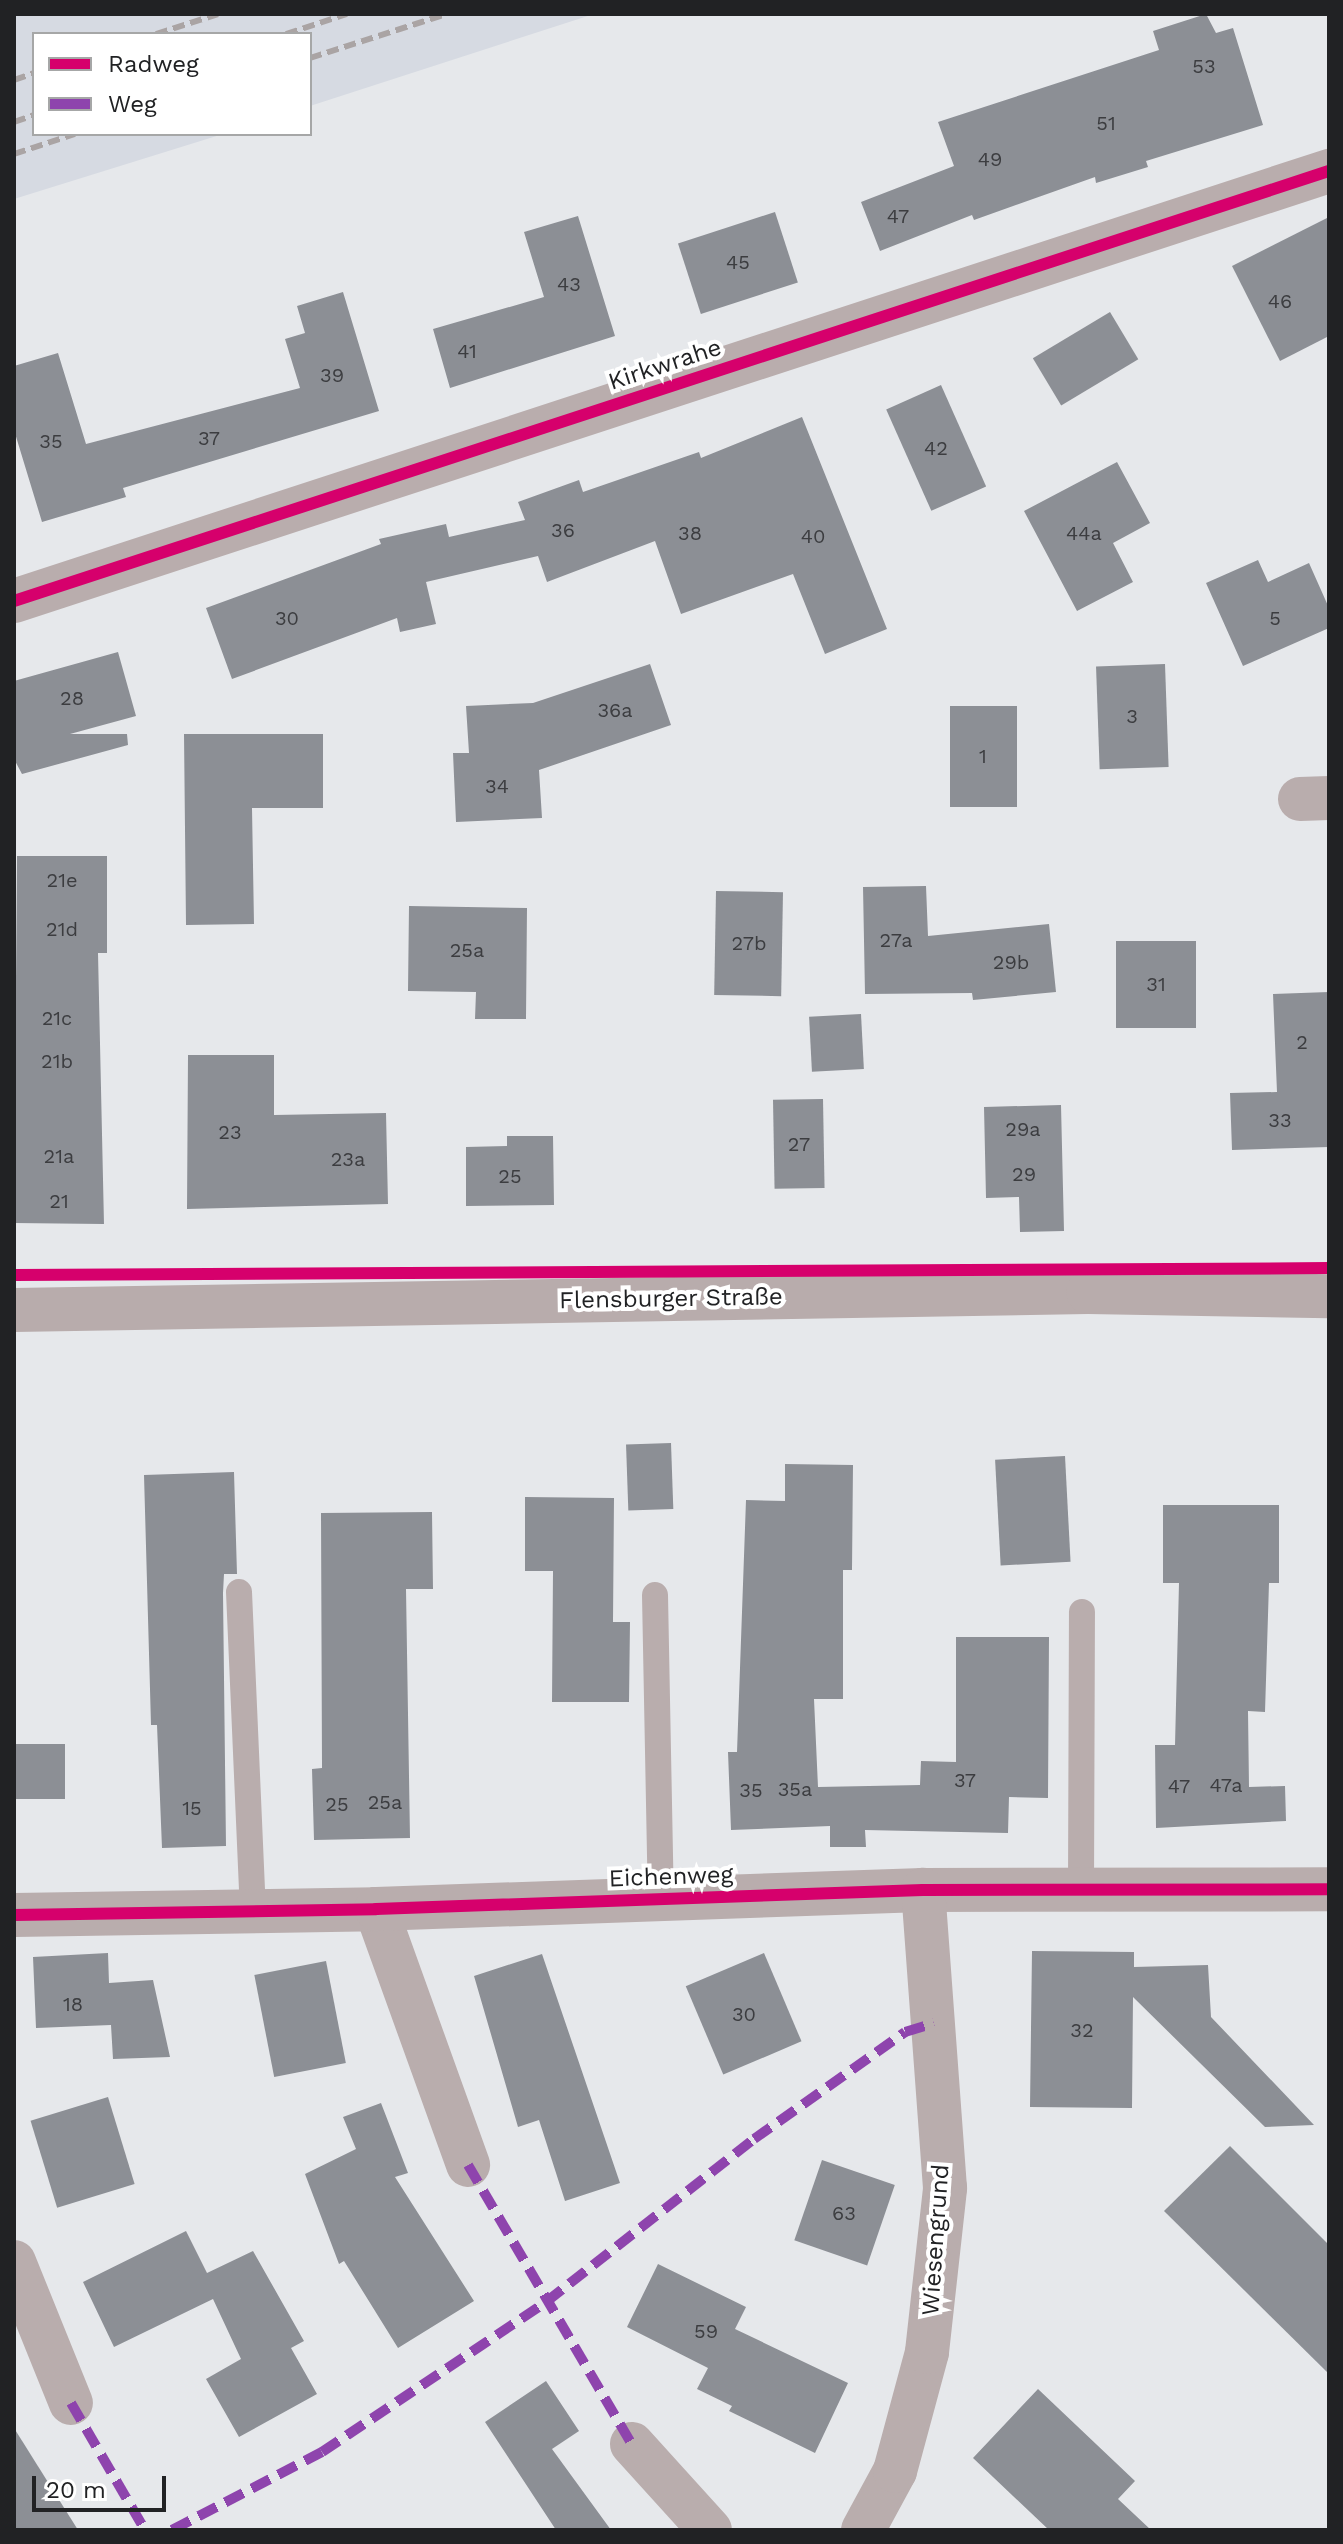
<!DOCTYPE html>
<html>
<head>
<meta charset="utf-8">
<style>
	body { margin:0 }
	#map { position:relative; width:1343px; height:2544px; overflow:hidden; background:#e6e8eb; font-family:"Work Sans",sans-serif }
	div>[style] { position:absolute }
	.built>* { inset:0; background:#d6dae2 }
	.building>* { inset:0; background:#8c8f95; transform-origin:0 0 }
	.lane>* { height:26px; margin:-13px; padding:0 13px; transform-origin:13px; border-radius:13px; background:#b9adad }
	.street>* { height:44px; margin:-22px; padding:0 22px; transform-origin:22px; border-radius:22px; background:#b9adad }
	.secondary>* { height:44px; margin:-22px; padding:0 22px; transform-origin:22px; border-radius:22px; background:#b8acac }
	.rail>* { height:6px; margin-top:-3px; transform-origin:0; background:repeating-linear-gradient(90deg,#aaa4a4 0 12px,transparent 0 18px) }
	.quiet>* { height:10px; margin-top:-5px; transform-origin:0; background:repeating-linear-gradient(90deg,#8e44ad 0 20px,transparent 0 30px) }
	.cycleway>* { height:12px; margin:-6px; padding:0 6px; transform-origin:6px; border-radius:6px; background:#d6006c }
	span { translate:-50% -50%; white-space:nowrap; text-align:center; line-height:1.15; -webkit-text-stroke:8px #fff; paint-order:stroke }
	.number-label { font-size:20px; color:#3c3d40 }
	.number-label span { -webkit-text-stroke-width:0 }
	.street-label { font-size:24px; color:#212224 }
	.frame { position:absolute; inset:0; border:16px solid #212224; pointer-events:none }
	.legend { position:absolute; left:32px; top:32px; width:280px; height:104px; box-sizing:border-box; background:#fff; border:2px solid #a6a7a7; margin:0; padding:10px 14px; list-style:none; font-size:24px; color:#212224 }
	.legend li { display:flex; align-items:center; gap:16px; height:40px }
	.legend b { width:40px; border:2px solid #a6a7a7 }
	.scale { position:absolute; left:32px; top:2476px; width:134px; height:36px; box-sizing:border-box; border:4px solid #212224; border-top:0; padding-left:10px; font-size:24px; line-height:28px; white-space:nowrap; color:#212224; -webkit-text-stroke:6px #fff; paint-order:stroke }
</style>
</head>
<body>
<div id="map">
	<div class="built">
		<i style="clip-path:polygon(14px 14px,594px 14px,310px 106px,310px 34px,34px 34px,34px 134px,223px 134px,14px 199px)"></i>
	</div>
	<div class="building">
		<i style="clip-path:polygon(1206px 14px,1216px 33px,1233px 28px,1263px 125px,1146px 161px,1148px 167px,1096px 183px,1095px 177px,974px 220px,972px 215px,880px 251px,861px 202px,954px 166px,938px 122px,1159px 50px,1153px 31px)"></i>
		<i style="left:775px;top:212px;width:74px;height:102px;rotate:72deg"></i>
		<i style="clip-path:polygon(578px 216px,615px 336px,450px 388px,433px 329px,544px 297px,524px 232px)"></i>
		<i style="clip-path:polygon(1329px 217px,1329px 336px,1280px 361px,1232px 266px)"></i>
		<i style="clip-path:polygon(343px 292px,379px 411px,123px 488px,126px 497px,42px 522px,14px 430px,14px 366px,58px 353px,86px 444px,300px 388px,285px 339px,305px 333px,297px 306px)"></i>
		<i style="left:1110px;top:312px;width:55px;height:90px;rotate:59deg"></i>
		<i style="left:941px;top:385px;width:111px;height:60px;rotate:66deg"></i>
		<i style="clip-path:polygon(802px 417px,887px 629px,825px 654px,793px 574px,681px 614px,655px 541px,547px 582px,538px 556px,426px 582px,436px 624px,400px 632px,397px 618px,232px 679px,206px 608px,381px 544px,379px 539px,446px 524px,449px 537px,525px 520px,518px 502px,579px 480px,583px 492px,699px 452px,701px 458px)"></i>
		<i style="clip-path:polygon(1117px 462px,1150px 523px,1113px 543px,1133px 582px,1077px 611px,1024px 511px)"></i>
		<i style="clip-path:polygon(1258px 560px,1268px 582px,1309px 563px,1329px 608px,1329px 628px,1243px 666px,1206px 583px)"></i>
		<i style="clip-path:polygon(118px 652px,136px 716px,70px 734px,127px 734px,128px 745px,22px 774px,14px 759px,14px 681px)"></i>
		<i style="clip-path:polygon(650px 664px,671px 725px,539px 770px,542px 818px,456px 822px,453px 753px,469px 753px,466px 706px,533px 703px)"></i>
		<i style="left:1165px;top:664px;width:103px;height:69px;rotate:88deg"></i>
		<i style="left:950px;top:706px;width:67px;height:101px"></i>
		<i style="clip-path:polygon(184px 734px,323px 734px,323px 808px,252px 808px,254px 924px,186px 925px)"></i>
		<i style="clip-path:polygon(17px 856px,107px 856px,107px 953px,98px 953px,104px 1224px,14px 1223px)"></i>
		<i style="clip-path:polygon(926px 886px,928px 936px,1049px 924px,1056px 992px,973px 1000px,972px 993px,865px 994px,863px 887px)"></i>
		<i style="left:716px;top:891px;width:67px;height:104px;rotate:1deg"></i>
		<i style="clip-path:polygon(409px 906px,527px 908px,526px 1019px,475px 1019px,476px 992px,408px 991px)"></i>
		<i style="left:1116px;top:941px;width:80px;height:87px"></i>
		<i style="clip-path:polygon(1329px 992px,1329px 1147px,1232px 1150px,1230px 1093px,1277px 1092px,1273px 994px)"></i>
		<i style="left:861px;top:1014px;width:55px;height:52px;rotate:87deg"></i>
		<i style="clip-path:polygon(188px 1055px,274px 1055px,274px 1115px,386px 1113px,388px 1204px,187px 1209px)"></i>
		<i style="left:823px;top:1099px;width:89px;height:50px;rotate:89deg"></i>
		<i style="clip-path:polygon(1061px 1105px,1064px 1231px,1020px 1232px,1019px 1197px,986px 1198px,984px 1107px)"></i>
		<i style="clip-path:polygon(507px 1136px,553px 1136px,554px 1205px,466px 1206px,466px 1147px,507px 1146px)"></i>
		<i style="left:671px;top:1443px;width:66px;height:45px;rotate:88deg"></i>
		<i style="left:1065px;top:1456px;width:106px;height:70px;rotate:87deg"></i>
		<i style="clip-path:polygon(785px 1464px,853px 1465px,852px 1570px,843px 1570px,843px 1699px,814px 1699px,818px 1787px,920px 1785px,921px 1761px,956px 1762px,956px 1637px,1049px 1637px,1048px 1798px,1009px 1797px,1008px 1833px,865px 1830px,866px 1847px,830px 1847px,830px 1826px,731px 1830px,728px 1752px,737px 1752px,746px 1500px,785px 1501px)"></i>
		<i style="clip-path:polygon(234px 1472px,237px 1574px,224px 1574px,223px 1593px,226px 1846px,162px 1848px,157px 1725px,151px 1725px,144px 1475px)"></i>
		<i style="clip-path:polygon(525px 1497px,614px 1498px,613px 1622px,630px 1622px,629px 1702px,552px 1702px,553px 1571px,525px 1571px)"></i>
		<i style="clip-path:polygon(1163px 1505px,1279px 1505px,1279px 1583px,1269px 1583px,1265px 1712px,1248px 1711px,1249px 1787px,1285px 1786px,1286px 1821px,1156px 1828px,1155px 1745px,1175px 1745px,1179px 1583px,1163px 1583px)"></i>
		<i style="clip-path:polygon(432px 1512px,433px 1589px,406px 1589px,410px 1838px,314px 1840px,312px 1769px,322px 1768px,321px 1513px)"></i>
		<i style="left:14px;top:1744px;width:51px;height:55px"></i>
		<i style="clip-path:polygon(1032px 1951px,1134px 1952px,1134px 1967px,1208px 1965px,1211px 2017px,1314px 2125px,1265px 2127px,1133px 1997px,1132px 2108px,1030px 2107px)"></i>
		<i style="clip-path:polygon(108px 1953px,109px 1983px,153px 1980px,170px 2057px,113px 2059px,111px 2025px,36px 2028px,33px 1957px)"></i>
		<i style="left:764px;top:1953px;width:96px;height:85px;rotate:67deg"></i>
		<i style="clip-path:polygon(542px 1954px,620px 2183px,565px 2201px,539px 2120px,518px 2127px,474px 1976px)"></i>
		<i style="left:326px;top:1961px;width:104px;height:73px;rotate:79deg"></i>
		<i style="left:108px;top:2097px;width:91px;height:81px;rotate:73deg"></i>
		<i style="clip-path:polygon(381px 2103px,408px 2173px,395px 2177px,474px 2301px,398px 2348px,344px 2261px,339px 2264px,305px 2174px,356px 2149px,343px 2117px)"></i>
		<i style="clip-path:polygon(1230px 2146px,1329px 2245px,1329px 2374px,1164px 2211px)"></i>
		<i style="left:822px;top:2160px;width:77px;height:85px;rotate:19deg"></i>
		<i style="clip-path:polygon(186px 2231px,207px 2273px,253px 2251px,304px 2341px,291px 2348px,317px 2394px,239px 2437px,206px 2379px,241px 2359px,213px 2299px,114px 2347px,83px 2282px)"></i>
		<i style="clip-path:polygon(658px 2264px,746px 2307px,735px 2329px,848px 2383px,815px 2453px,729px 2411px,732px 2406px,697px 2389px,708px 2368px,627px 2327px)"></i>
		<i style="clip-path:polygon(546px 2381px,579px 2431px,552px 2449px,611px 2530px,556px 2530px,485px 2422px)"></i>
		<i style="clip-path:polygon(1038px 2389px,1135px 2481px,1118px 2499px,1151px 2530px,1049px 2530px,973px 2458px)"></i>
		<i style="clip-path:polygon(14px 2428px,78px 2530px,14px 2530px)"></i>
	</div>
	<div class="lane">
		<i style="left:239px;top:1592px;width:320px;rotate:87.5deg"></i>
		<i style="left:655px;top:1595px;width:304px;rotate:88.9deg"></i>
		<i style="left:1081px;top:1888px;width:276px;rotate:-89.8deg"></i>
	</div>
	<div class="street">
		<i style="left:14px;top:601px;width:1384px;rotate:-18.11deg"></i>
		<i style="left:1300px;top:799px;width:29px;rotate:-2deg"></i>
		<i style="left:376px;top:1909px;width:272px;rotate:70.2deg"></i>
		<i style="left:14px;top:1915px;width:362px;rotate:-0.9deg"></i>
		<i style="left:376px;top:1909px;width:547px;rotate:-1.99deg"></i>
		<i style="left:923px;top:1890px;width:406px;rotate:-0.1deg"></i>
		<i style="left:14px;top:2262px;width:152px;rotate:68deg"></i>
		<i style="left:632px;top:2444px;width:116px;rotate:47.8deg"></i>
		<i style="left:863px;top:2530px;width:67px;rotate:-61.5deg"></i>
		<i style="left:895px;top:2471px;width:123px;rotate:-74.9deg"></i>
		<i style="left:927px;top:2352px;width:165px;rotate:-83.7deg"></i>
		<i style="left:945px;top:2188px;width:299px;rotate:-94.2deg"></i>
	</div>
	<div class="secondary">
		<i style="left:14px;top:1310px;width:1074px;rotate:-0.96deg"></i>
		<i style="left:1088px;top:1292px;width:241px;rotate:1deg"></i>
	</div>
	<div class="rail">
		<i style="left:156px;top:34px;width:65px;rotate:-17.9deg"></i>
		<i style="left:286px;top:34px;width:64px;rotate:-18.2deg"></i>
		<i style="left:310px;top:58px;width:143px;rotate:-17.9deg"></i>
		<i style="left:14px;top:80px;width:21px;rotate:-19deg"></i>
		<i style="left:14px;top:122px;width:21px;rotate:-19deg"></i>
		<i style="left:14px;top:154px;width:64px;rotate:-18.2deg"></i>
	</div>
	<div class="quiet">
		<i style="left:468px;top:2165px;width:324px;rotate:59.6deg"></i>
		<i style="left:71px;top:2403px;width:147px;rotate:59.8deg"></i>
		<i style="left:172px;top:2530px;width:169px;rotate:-27.5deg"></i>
		<i style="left:322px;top:2452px;width:270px;rotate:-33.8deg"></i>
		<i style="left:546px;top:2302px;width:264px;rotate:-38.1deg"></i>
		<i style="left:754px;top:2139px;width:185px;rotate:-35.3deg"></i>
		<i style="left:905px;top:2032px;width:30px;rotate:-17deg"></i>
	</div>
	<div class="cycleway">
		<i style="left:14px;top:601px;width:1384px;rotate:-18.11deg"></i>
		<i style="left:14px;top:1275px;width:1315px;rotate:-0.3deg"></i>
		<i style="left:14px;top:1915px;width:362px;rotate:-0.9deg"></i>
		<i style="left:376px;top:1909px;width:547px;rotate:-1.99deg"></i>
		<i style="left:923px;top:1890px;width:406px;rotate:-0.1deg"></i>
	</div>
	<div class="number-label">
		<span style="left:1204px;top:66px">53</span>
		<span style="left:1106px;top:123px">51</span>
		<span style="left:990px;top:159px">49</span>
		<span style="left:898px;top:216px">47</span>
		<span style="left:738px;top:262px">45</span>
		<span style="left:569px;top:284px">43</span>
		<span style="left:1280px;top:301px">46</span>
		<span style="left:467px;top:351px">41</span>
		<span style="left:332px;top:375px">39</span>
		<span style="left:209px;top:438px">37</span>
		<span style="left:51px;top:441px">35</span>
		<span style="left:936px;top:448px">42</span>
		<span style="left:563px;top:530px">36</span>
		<span style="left:690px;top:533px">38</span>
		<span style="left:1084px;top:533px">44a</span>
		<span style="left:813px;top:536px">40</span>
		<span style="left:287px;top:618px">30</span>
		<span style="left:1275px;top:618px">5</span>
		<span style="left:72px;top:698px">28</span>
		<span style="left:615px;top:710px">36a</span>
		<span style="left:1132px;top:716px">3</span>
		<span style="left:983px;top:756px">1</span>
		<span style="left:497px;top:786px">34</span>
		<span style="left:62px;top:880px">21e</span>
		<span style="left:62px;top:929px">21d</span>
		<span style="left:896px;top:940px">27a</span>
		<span style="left:749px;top:943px">27b</span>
		<span style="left:467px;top:950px">25a</span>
		<span style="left:1011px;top:962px">29b</span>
		<span style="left:1156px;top:984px">31</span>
		<span style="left:57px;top:1018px">21c</span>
		<span style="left:1302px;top:1042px">2</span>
		<span style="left:57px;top:1061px">21b</span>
		<span style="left:1280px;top:1120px">33</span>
		<span style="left:1023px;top:1129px">29a</span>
		<span style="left:230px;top:1132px">23</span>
		<span style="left:799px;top:1144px">27</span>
		<span style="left:59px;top:1156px">21a</span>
		<span style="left:348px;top:1159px">23a</span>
		<span style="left:1024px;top:1174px">29</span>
		<span style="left:510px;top:1176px">25</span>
		<span style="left:59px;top:1201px">21</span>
		<span style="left:965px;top:1780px">37</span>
		<span style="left:1226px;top:1785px">47a</span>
		<span style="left:1179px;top:1786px">47</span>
		<span style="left:795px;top:1789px">35a</span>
		<span style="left:751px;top:1790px">35</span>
		<span style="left:385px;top:1802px">25a</span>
		<span style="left:337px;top:1804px">25</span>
		<span style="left:192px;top:1808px">15</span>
		<span style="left:73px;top:2004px">18</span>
		<span style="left:744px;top:2014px">30</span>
		<span style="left:1082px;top:2030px">32</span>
		<span style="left:844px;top:2213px">63</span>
		<span style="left:706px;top:2331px">59</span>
	</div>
	<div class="street-label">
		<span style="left:665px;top:365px;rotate:-18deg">Kirkwrahe</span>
		<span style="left:671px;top:1299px;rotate:-1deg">Flensburger Straße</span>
		<span style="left:671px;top:1877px;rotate:-2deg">Eichenweg</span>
		<span style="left:936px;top:2240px;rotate:-86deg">Wiesengrund</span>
	</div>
	<div class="frame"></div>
	<ul class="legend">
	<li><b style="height:10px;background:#d6006c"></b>Radweg</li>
	<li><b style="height:10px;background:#8e44ad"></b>Weg</li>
	</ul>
	<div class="scale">20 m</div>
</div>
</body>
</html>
